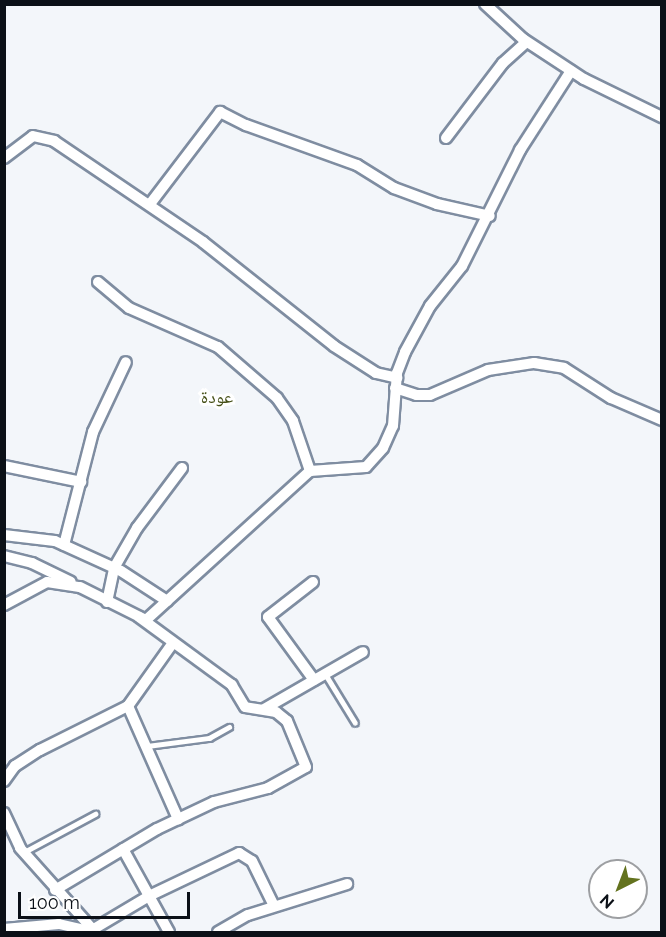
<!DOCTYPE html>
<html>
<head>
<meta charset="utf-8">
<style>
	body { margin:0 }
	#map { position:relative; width:666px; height:937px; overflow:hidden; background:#f3f6fa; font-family:Raleway,"Noto Naskh Arabic",sans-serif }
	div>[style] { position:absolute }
	.roads { filter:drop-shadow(2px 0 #7f8da1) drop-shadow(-2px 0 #7f8da1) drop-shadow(0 2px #7f8da1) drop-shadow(0 -2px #7f8da1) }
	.service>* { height:5px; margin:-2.5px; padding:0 2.5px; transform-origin:2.5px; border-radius:2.5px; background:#fff }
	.minor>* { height:10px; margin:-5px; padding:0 5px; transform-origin:5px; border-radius:5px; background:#fff }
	span { translate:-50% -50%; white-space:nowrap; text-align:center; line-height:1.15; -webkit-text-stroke:6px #fff; paint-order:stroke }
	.neighbourhood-label { font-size:18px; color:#465018 }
	.frame { position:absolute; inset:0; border:6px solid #0b1017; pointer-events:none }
	.north { position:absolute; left:588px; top:859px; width:60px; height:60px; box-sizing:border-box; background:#fff; border:2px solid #9d9fa2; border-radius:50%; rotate:222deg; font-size:16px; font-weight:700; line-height:24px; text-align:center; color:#0b1017 }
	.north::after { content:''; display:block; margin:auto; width:21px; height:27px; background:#63721e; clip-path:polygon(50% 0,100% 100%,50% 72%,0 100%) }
	.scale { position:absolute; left:18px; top:892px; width:172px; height:27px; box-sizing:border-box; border:3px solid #0b1017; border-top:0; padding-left:8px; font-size:18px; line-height:21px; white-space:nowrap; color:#0b1017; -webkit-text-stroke:4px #fff; paint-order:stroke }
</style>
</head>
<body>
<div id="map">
	<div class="roads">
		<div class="service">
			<i style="left:325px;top:674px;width:57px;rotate:58.5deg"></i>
			<i style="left:147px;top:746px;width:63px;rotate:-7.4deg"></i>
			<i style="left:209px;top:738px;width:23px;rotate:-29deg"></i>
			<i style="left:24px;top:852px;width:81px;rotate:-28.2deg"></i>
		</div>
		<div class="minor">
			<i style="left:485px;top:4px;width:52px;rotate:42.6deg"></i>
			<i style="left:523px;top:39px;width:73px;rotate:33.3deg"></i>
			<i style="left:584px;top:79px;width:87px;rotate:26deg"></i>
			<i style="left:446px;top:138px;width:94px;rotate:-52.8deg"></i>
			<i style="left:503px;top:63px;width:31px;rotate:-42deg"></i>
			<i style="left:4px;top:158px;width:36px;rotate:-37deg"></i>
			<i style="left:33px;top:136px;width:22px;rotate:13deg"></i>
			<i style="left:54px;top:141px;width:180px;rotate:34.1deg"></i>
			<i style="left:203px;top:242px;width:167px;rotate:38.4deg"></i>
			<i style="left:334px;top:346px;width:50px;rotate:32.7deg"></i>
			<i style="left:376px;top:373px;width:22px;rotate:13deg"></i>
			<i style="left:150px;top:204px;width:116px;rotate:-52.7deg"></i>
			<i style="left:220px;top:112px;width:29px;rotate:27deg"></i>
			<i style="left:246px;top:125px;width:118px;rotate:19.8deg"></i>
			<i style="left:357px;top:165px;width:44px;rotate:31.9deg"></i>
			<i style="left:394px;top:188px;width:46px;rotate:20.4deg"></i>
			<i style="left:437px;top:204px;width:54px;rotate:12.8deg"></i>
			<i style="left:98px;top:282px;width:40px;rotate:40deg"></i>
			<i style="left:129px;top:308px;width:97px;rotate:23.7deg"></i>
			<i style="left:218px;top:347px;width:78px;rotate:40.8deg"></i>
			<i style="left:277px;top:398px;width:28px;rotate:55deg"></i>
			<i style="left:293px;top:421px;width:53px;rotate:71.2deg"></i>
			<i style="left:395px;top:388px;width:22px;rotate:18deg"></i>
			<i style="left:416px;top:395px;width:14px"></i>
			<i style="left:430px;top:395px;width:63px;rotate:-23.3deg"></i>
			<i style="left:488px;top:370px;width:47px;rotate:-8.7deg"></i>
			<i style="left:534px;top:363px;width:30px;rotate:9deg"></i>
			<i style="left:564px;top:368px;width:56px;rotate:32.6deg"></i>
			<i style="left:611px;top:398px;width:56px;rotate:23.3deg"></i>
			<i style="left:4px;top:466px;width:79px;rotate:11.7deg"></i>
			<i style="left:4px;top:535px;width:51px;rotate:6.7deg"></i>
			<i style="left:55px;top:541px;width:72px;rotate:24.4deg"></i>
			<i style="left:121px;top:571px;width:55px;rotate:33.1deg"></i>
			<i style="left:64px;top:545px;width:117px;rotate:-75.6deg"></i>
			<i style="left:93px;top:432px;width:77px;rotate:-64.8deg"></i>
			<i style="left:4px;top:556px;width:29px;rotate:14deg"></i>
			<i style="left:32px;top:563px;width:43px;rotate:26deg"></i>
			<i style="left:313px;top:582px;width:57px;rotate:142.1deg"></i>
			<i style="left:268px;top:617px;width:78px;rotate:53.9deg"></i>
			<i style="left:107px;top:602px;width:35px;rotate:-78deg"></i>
			<i style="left:114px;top:568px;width:46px;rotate:-60.1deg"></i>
			<i style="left:137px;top:528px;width:75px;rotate:-53.1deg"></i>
			<i style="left:4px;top:605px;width:49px;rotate:-28.1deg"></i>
			<i style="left:47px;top:582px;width:33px;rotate:9deg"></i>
			<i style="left:80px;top:587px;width:74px;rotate:26.6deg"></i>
			<i style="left:146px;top:620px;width:222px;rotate:-42.3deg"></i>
			<i style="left:310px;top:471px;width:56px;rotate:-4.1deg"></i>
			<i style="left:366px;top:467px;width:25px;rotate:-48deg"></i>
			<i style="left:383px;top:448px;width:24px;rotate:-66deg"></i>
			<i style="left:393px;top:426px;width:53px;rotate:-85.7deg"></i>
			<i style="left:397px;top:373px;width:22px;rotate:-69deg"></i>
			<i style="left:405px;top:352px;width:52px;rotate:-61.5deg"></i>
			<i style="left:430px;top:306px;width:51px;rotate:-51.3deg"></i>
			<i style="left:462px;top:266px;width:130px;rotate:-63.4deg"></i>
			<i style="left:520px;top:150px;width:94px;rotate:-57.2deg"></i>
			<i style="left:128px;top:706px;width:124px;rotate:66.1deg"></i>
			<i style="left:264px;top:709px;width:114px;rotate:-29.9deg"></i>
			<i style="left:4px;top:781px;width:19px;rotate:-54deg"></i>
			<i style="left:15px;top:766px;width:30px;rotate:-33deg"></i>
			<i style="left:40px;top:750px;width:98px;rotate:-26.6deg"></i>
			<i style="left:128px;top:706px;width:76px;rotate:-54.6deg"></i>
			<i style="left:4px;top:813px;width:38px;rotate:65deg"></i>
			<i style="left:20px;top:848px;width:113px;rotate:48.2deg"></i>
			<i style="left:123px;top:849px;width:95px;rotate:61deg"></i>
			<i style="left:55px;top:890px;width:119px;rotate:-30.9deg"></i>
			<i style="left:157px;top:829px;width:63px;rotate:-25.3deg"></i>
			<i style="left:214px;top:802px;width:56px;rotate:-14.5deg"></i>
			<i style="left:268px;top:788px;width:43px;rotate:-28.9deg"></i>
			<i style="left:306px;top:767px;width:50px;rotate:-112.4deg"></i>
			<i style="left:287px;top:721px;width:14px;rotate:-141deg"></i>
			<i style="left:276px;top:712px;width:31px;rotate:-171deg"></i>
			<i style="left:245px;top:707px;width:26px;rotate:-121deg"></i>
			<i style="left:232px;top:685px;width:115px;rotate:-143.8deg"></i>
			<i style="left:4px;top:929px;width:55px;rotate:-5.2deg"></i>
			<i style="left:59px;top:924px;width:36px;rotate:13deg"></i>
			<i style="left:92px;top:930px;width:66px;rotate:-30.8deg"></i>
			<i style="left:149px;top:896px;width:100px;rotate:-25.5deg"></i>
			<i style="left:239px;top:853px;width:15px;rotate:32deg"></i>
			<i style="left:252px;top:861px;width:50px;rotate:63.9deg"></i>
			<i style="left:218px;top:932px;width:34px;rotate:-30deg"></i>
			<i style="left:248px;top:915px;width:104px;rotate:-17.4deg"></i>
		</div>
	</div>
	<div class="neighbourhood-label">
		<span style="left:217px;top:397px">عودة</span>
	</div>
	<div class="frame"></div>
	<div class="north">N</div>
	<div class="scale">100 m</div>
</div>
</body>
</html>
